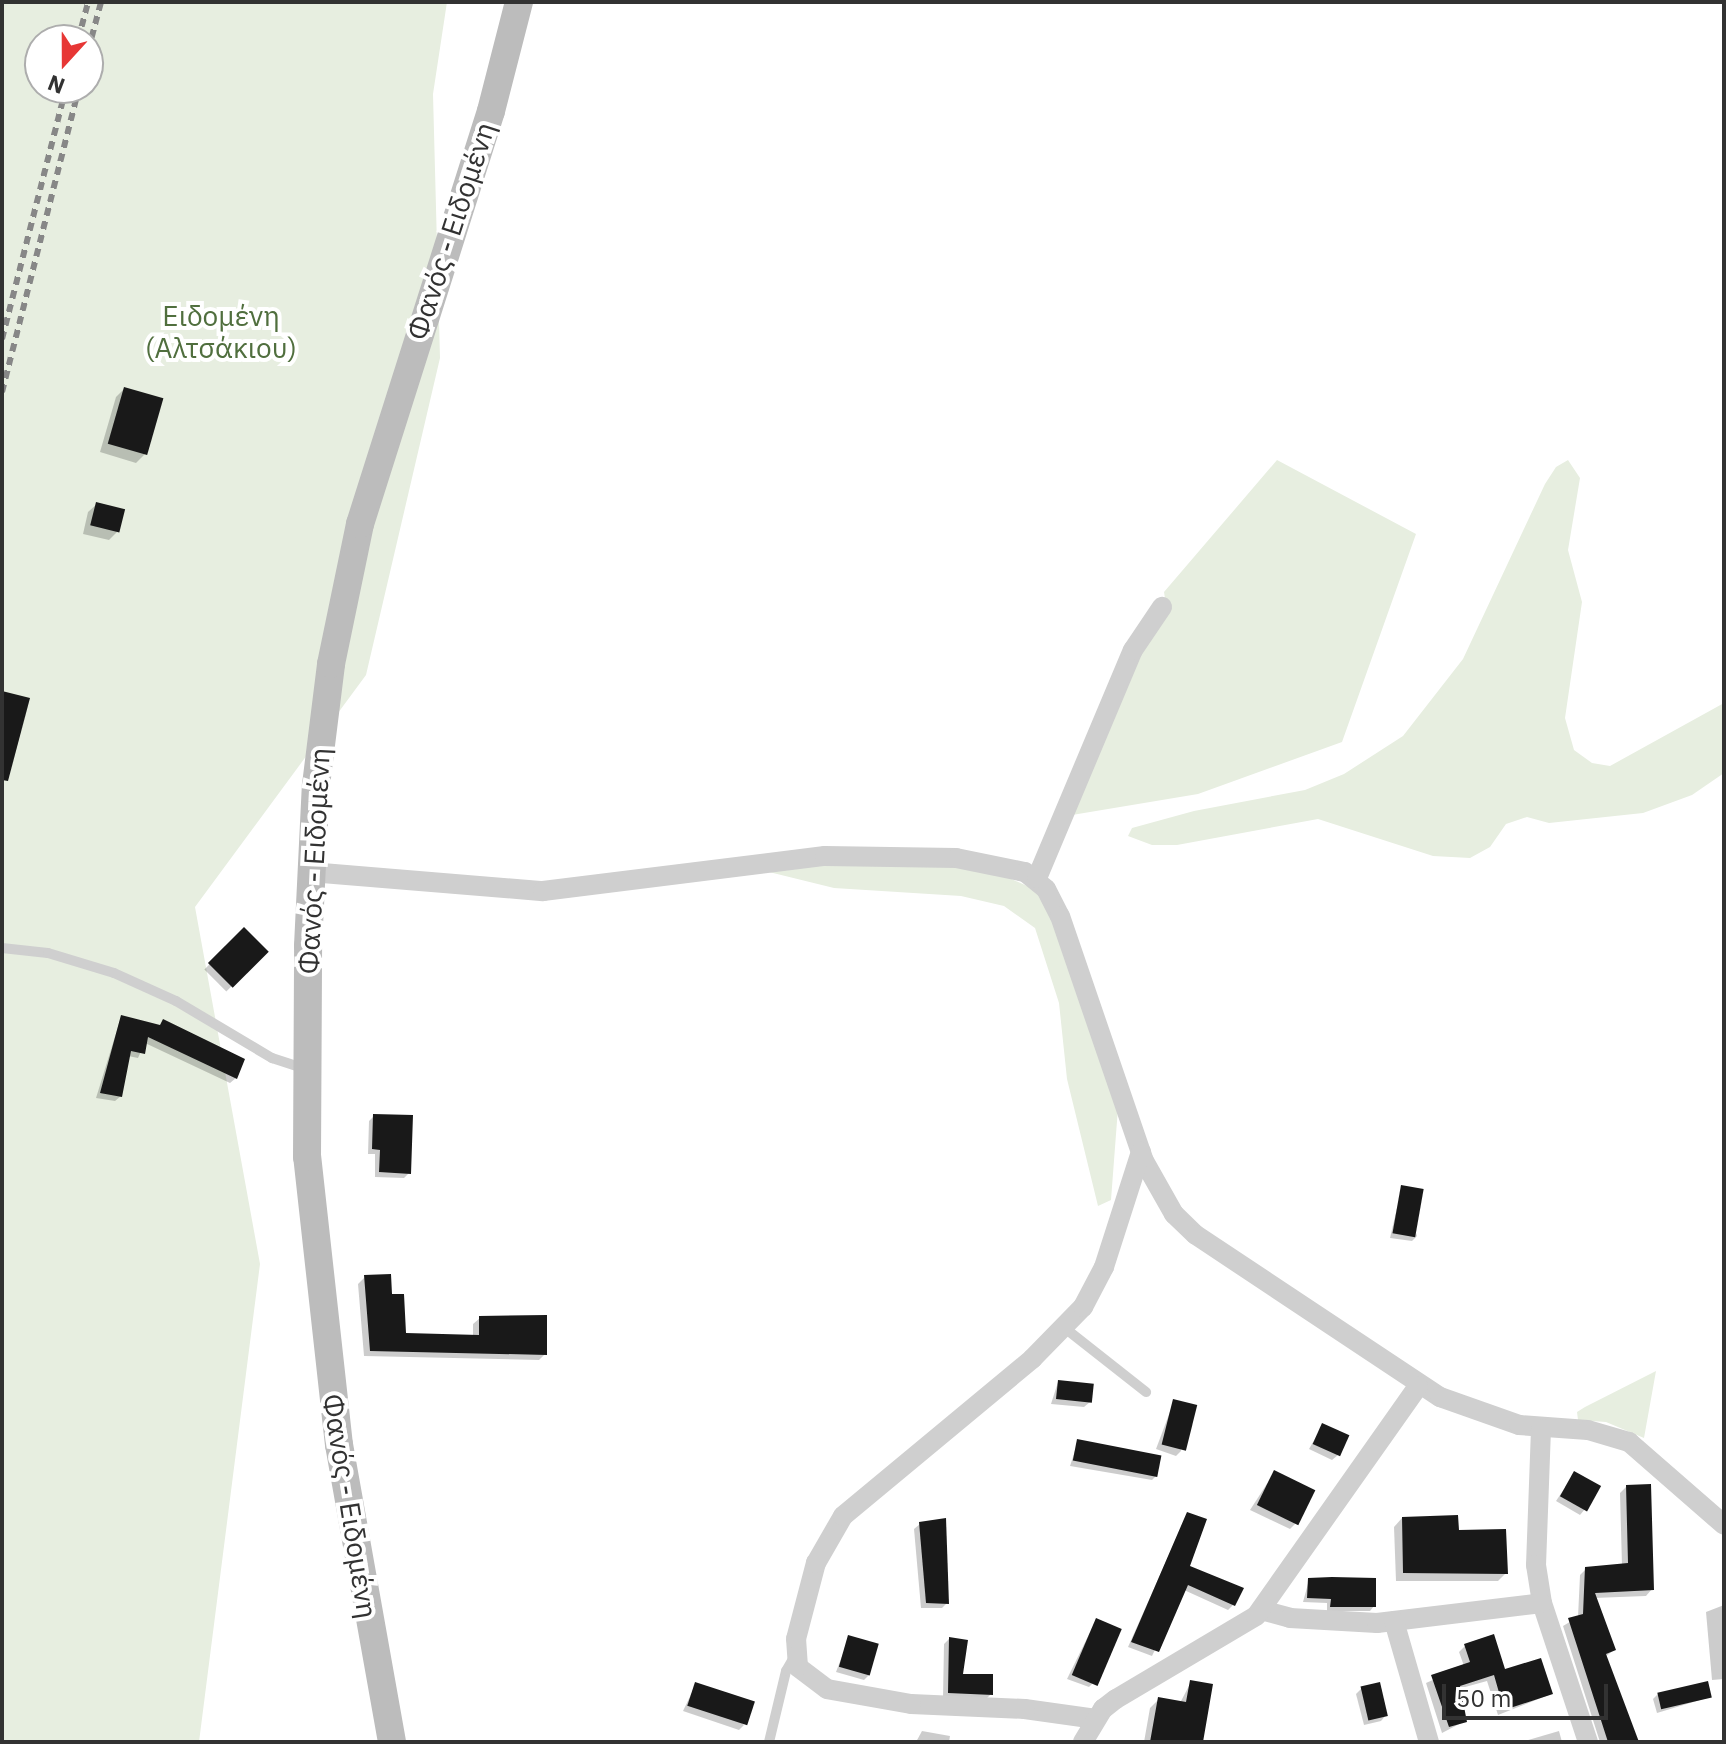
<!DOCTYPE html>
<html>
<head>
<meta charset="utf-8">
<style>
	body { margin:0 }
	#map { position:relative; width:1726px; height:1744px; overflow:hidden; background:#fff; font-family:"IBM Plex Sans",sans-serif }
	div>[style] { position:absolute }
	.green>* { inset:0; background:#e7eee0 }
	.shadow>* { inset:0; background:#0003; transform-origin:0 0 }
	.building>* { inset:0; background:#191919; transform-origin:0 0 }
	.lane>* { height:10px; margin:-5px; padding:0 5px; transform-origin:5px; border-radius:5px; background:#cfcfcf }
	.street>* { height:20px; margin:-10px; padding:0 10px; transform-origin:10px; border-radius:10px; background:#cfcfcf }
	.secondary>* { height:28px; margin:-14px; padding:0 14px; transform-origin:14px; border-radius:14px; background:#bcbcbc }
	.rail>* { height:6px; margin-top:-3px; transform-origin:0; background:repeating-linear-gradient(90deg,#878787 0 8px,transparent 0 14px) }
	span { translate:-50% -50%; white-space:nowrap; text-align:center; line-height:1.15; -webkit-text-stroke:8px #fff; paint-order:stroke }
	.street-label { font-size:28px; color:#323232 }
	.park-label { font-size:28px; color:#506f3e }
	.frame { position:absolute; inset:0; border:4px solid #323232; pointer-events:none }
	.north { position:absolute; left:24px; top:24px; width:80px; height:80px; box-sizing:border-box; background:#fff; border:2px solid #adadad; border-radius:50%; rotate:201deg; font-size:22px; font-weight:700; line-height:32px; text-align:center; color:#323232 }
	.north::after { content:''; display:block; margin:auto; width:28px; height:36px; background:#e73735; clip-path:polygon(50% 0,100% 100%,50% 72%,0 100%) }
	.scale { position:absolute; left:1442px; top:1684px; width:166px; height:36px; box-sizing:border-box; border:4px solid #323232; border-top:0; padding-left:10px; font-size:24px; line-height:28px; white-space:nowrap; color:#323232; -webkit-text-stroke:6px #fff; paint-order:stroke }
</style>
</head>
<body>
<div id="map">
	<div class="green">
		<i style="clip-path:polygon(evenodd,2px 2px,447px 2px,433px 94px,440px 358px,366px 675px,195px 907px,260px 1264px,199px 1742px,2px 1742px,2px 2px,40px 40px,88px 40px,88px 88px,40px 88px,40px 40px)"></i>
		<i style="clip-path:polygon(1277px 460px,1416px 534px,1342px 742px,1198px 794px,1072px 815px,1126px 678px,1167px 611px,1164px 592px)"></i>
		<i style="clip-path:polygon(1568px 460px,1580px 478px,1568px 550px,1582px 602px,1565px 718px,1574px 750px,1592px 763px,1610px 766px,1724px 703px,1724px 773px,1692px 795px,1643px 813px,1549px 823px,1527px 817px,1506px 824px,1490px 847px,1470px 858px,1433px 856px,1318px 819px,1177px 845px,1152px 845px,1128px 836px,1132px 828px,1194px 811px,1305px 790px,1344px 774px,1403px 736px,1463px 659px,1545px 484px,1556px 467px)"></i>
		<i style="clip-path:polygon(808px 863px,985px 867px,1036px 890px,1053px 919px,1118px 1108px,1111px 1200px,1098px 1206px,1067px 1079px,1059px 1003px,1035px 928px,1004px 906px,961px 896px,834px 888px,769px 872px)"></i>
		<i style="clip-path:polygon(1656px 1371px,1644px 1438px,1606px 1422px,1578px 1420px,1577px 1412px,1585px 1407px)"></i>
	</div>
	<div class="shadow">
		<i style="clip-path:polygon(124px 389px,160px 399px,145px 454px,136px 463px,100px 452px,116px 397px)"></i>
		<i style="clip-path:polygon(97px 504px,117px 532px,109px 540px,83px 534px,88px 512px)"></i>
		<i style="left:244px;top:930px;width:31px;height:56px;rotate:45deg"></i>
		<i style="clip-path:polygon(121px 1017px,236px 1078px,230px 1083px,145px 1043px,138px 1058px,128px 1056px,121px 1096px,115px 1101px,96px 1098px)"></i>
		<i style="clip-path:polygon(374px 1116px,409px 1173px,404px 1178px,375px 1177px,375px 1154px,368px 1154px,369px 1121px)"></i>
		<i style="clip-path:polygon(1402px 1187px,1417px 1236px,1412px 1241px,1390px 1238px)"></i>
		<i style="clip-path:polygon(365px 1277px,390px 1296px,404px 1335px,473px 1337px,473px 1324px,480px 1318px,545px 1354px,539px 1360px,364px 1356px,358px 1284px)"></i>
		<i style="clip-path:polygon(1058px 1382px,1090px 1402px,1084px 1407px,1051px 1404px)"></i>
		<i style="clip-path:polygon(1174px 1401px,1181px 1451px,1176px 1456px,1156px 1449px)"></i>
		<i style="clip-path:polygon(1323px 1425px,1338px 1455px,1332px 1460px,1309px 1449px)"></i>
		<i style="clip-path:polygon(1078px 1442px,1157px 1475px,1152px 1480px,1070px 1466px)"></i>
		<i style="clip-path:polygon(1274px 1473px,1295px 1524px,1290px 1529px,1250px 1510px)"></i>
		<i style="clip-path:polygon(1574px 1474px,1585px 1509px,1580px 1515px,1556px 1501px)"></i>
		<i style="clip-path:polygon(1626px 1487px,1652px 1589px,1646px 1596px,1594px 1598px,1614px 1650px,1605px 1657px,1637px 1742px,1600px 1742px,1563px 1626px,1578px 1617px,1580px 1575px,1586px 1569px,1622px 1566px,1620px 1493px)"></i>
		<i style="clip-path:polygon(1187px 1514px,1187px 1567px,1233px 1605px,1228px 1610px,1184px 1590px,1152px 1656px,1128px 1647px)"></i>
		<i style="clip-path:polygon(1402px 1518px,1457px 1532px,1506px 1573px,1498px 1581px,1396px 1581px,1394px 1527px)"></i>
		<i style="clip-path:polygon(920px 1524px,947px 1603px,942px 1608px,921px 1608px,914px 1529px)"></i>
		<i style="clip-path:polygon(1309px 1580px,1374px 1606px,1370px 1611px,1327px 1611px,1327px 1603px,1303px 1602px)"></i>
		<i style="clip-path:polygon(1724px 1605px,1724px 1679px,1712px 1680px,1706px 1612px)"></i>
		<i style="clip-path:polygon(1096px 1620px,1095px 1681px,1089px 1687px,1067px 1679px)"></i>
		<i style="clip-path:polygon(849px 1638px,869px 1675px,864px 1680px,836px 1672px)"></i>
		<i style="clip-path:polygon(949px 1639px,961px 1676px,991px 1694px,986px 1699px,943px 1697px,944px 1644px)"></i>
		<i style="clip-path:polygon(1466px 1645px,1504px 1672px,1551px 1694px,1498px 1715px,1487px 1681px,1458px 1689px,1465px 1721px,1442px 1733px,1426px 1683px,1464px 1666px,1459px 1652px)"></i>
		<i style="clip-path:polygon(1191px 1682px,1201px 1742px,1144px 1742px,1150px 1708px,1159px 1699px,1180px 1703px)"></i>
		<i style="clip-path:polygon(696px 1684px,744px 1725px,739px 1730px,683px 1711px)"></i>
		<i style="clip-path:polygon(1362px 1688px,1386px 1715px,1381px 1721px,1364px 1725px,1356px 1694px)"></i>
		<i style="clip-path:polygon(1658px 1694px,1710px 1697px,1657px 1713px,1653px 1699px)"></i>
		<i style="clip-path:polygon(922px 1731px,950px 1736px,949px 1742px,916px 1742px)"></i>
		<i style="clip-path:polygon(1559px 1731px,1562px 1742px,1521px 1742px)"></i>
	</div>
	<div class="building">
		<i style="left:124px;top:387px;width:41px;height:59px;rotate:16deg"></i>
		<i style="left:96px;top:502px;width:30px;height:24px;rotate:14deg"></i>
		<i style="clip-path:polygon(2px 691px,30px 698px,8px 781px,2px 780px)"></i>
		<i style="left:244px;top:927px;width:35px;height:51px;rotate:45deg"></i>
		<i style="clip-path:polygon(121px 1015px,160px 1025px,163px 1019px,245px 1059px,237px 1079px,148px 1037px,145px 1054px,131px 1051px,122px 1097px,100px 1093px)"></i>
		<i style="clip-path:polygon(373px 1114px,413px 1115px,411px 1174px,379px 1172px,380px 1150px,372px 1149px)"></i>
		<i style="left:1401px;top:1185px;width:23px;height:49px;rotate:10deg"></i>
		<i style="clip-path:polygon(391px 1274px,392px 1294px,404px 1294px,406px 1333px,479px 1335px,479px 1316px,547px 1315px,547px 1355px,370px 1351px,364px 1275px)"></i>
		<i style="left:1058px;top:1380px;width:36px;height:19px;rotate:6deg"></i>
		<i style="left:1173px;top:1399px;width:25px;height:47px;rotate:14deg"></i>
		<i style="left:1322px;top:1423px;width:30px;height:23px;rotate:24deg"></i>
		<i style="left:1077px;top:1439px;width:86px;height:22px;rotate:11deg"></i>
		<i style="left:1274px;top:1470px;width:46px;height:39px;rotate:26deg"></i>
		<i style="left:1574px;top:1471px;width:31px;height:29px;rotate:29deg"></i>
		<i style="clip-path:polygon(1651px 1484px,1654px 1590px,1595px 1593px,1616px 1650px,1606px 1654px,1639px 1742px,1608px 1742px,1568px 1618px,1583px 1614px,1585px 1567px,1628px 1563px,1626px 1485px)"></i>
		<i style="clip-path:polygon(1187px 1512px,1207px 1519px,1190px 1566px,1244px 1588px,1235px 1606px,1188px 1585px,1159px 1652px,1131px 1642px)"></i>
		<i style="clip-path:polygon(1458px 1515px,1459px 1530px,1506px 1529px,1508px 1574px,1403px 1573px,1402px 1517px)"></i>
		<i style="clip-path:polygon(946px 1518px,949px 1604px,926px 1603px,919px 1522px)"></i>
		<i style="clip-path:polygon(1332px 1577px,1376px 1578px,1376px 1607px,1330px 1607px,1331px 1599px,1307px 1598px,1308px 1578px)"></i>
		<i style="left:1096px;top:1618px;width:28px;height:62px;rotate:23deg"></i>
		<i style="clip-path:polygon(1494px 1634px,1505px 1669px,1541px 1658px,1553px 1694px,1504px 1710px,1494px 1675px,1460px 1686px,1467px 1722px,1449px 1727px,1431px 1675px,1470px 1662px,1464px 1644px)"></i>
		<i style="left:848px;top:1635px;width:32px;height:33px;rotate:16deg"></i>
		<i style="clip-path:polygon(949px 1637px,968px 1640px,963px 1674px,993px 1674px,993px 1695px,948px 1693px)"></i>
		<i style="clip-path:polygon(1190px 1680px,1213px 1684px,1203px 1742px,1150px 1742px,1158px 1697px,1186px 1702px)"></i>
		<i style="left:1708px;top:1681px;width:17px;height:52px;rotate:77deg"></i>
		<i style="left:695px;top:1682px;width:63px;height:25px;rotate:18deg"></i>
		<i style="left:1380px;top:1682px;width:35px;height:20px;rotate:77deg"></i>
	</div>
	<div class="lane">
		<i style="left:2px;top:948px;width:46px;rotate:6.2deg"></i>
		<i style="left:48px;top:953px;width:69px;rotate:16.9deg"></i>
		<i style="left:114px;top:973px;width:68px;rotate:24.3deg"></i>
		<i style="left:176px;top:1001px;width:112px;rotate:30.7deg"></i>
		<i style="left:272px;top:1058px;width:33px;rotate:18deg"></i>
		<i style="left:1066px;top:1329px;width:102px;rotate:38.2deg"></i>
		<i style="left:769px;top:1742px;width:73px;rotate:-76.5deg"></i>
		<i style="left:786px;top:1671px;width:16px;rotate:-60deg"></i>
	</div>
	<div class="street">
		<i style="left:310px;top:872px;width:234px;rotate:4.7deg"></i>
		<i style="left:543px;top:891px;width:284px;rotate:-7.1deg"></i>
		<i style="left:825px;top:856px;width:131px;rotate:0.9deg"></i>
		<i style="left:956px;top:858px;width:70px;rotate:11.5deg"></i>
		<i style="left:1025px;top:872px;width:27px;rotate:39deg"></i>
		<i style="left:1046px;top:889px;width:30px;rotate:63deg"></i>
		<i style="left:1060px;top:916px;width:259px;rotate:71.1deg"></i>
		<i style="left:1144px;top:1161px;width:61px;rotate:60.5deg"></i>
		<i style="left:1174px;top:1214px;width:30px;rotate:44deg"></i>
		<i style="left:1196px;top:1235px;width:293px;rotate:33.6deg"></i>
		<i style="left:1440px;top:1397px;width:84px;rotate:19.5deg"></i>
		<i style="left:1519px;top:1425px;width:69px;rotate:4.1deg"></i>
		<i style="left:1588px;top:1430px;width:43px;rotate:16.3deg"></i>
		<i style="left:1629px;top:1442px;width:126px;rotate:41.1deg"></i>
		<i style="left:1037px;top:878px;width:247px;rotate:-67.2deg"></i>
		<i style="left:1133px;top:650px;width:52px;rotate:-56deg"></i>
		<i style="left:1541px;top:1429px;width:136px;rotate:92.1deg"></i>
		<i style="left:1536px;top:1565px;width:38px;rotate:81deg"></i>
		<i style="left:1542px;top:1603px;width:146px;rotate:71.7deg"></i>
		<i style="left:1261px;top:1610px;width:30px;rotate:15deg"></i>
		<i style="left:1290px;top:1618px;width:87px;rotate:3.3deg"></i>
		<i style="left:1377px;top:1623px;width:166px;rotate:-6.9deg"></i>
		<i style="left:1394px;top:1621px;width:126px;rotate:73.9deg"></i>
		<i style="left:1096px;top:1719px;width:72px;rotate:-172deg"></i>
		<i style="left:1025px;top:1709px;width:114px;rotate:-177.5deg"></i>
		<i style="left:911px;top:1704px;width:85px;rotate:-169.9deg"></i>
		<i style="left:827px;top:1689px;width:36px;rotate:-143deg"></i>
		<i style="left:798px;top:1667px;width:28px;rotate:-94deg"></i>
		<i style="left:796px;top:1639px;width:79px;rotate:-75.3deg"></i>
		<i style="left:816px;top:1563px;width:54px;rotate:-60.1deg"></i>
		<i style="left:843px;top:1516px;width:246px;rotate:-39.7deg"></i>
		<i style="left:1032px;top:1359px;width:73px;rotate:-45.6deg"></i>
		<i style="left:1083px;top:1307px;width:45px;rotate:-62.3deg"></i>
		<i style="left:1104px;top:1267px;width:121px;rotate:-72.2deg"></i>
		<i style="left:1083px;top:1742px;width:39px;rotate:-59deg"></i>
		<i style="left:1103px;top:1709px;width:16px;rotate:-38deg"></i>
		<i style="left:1116px;top:1699px;width:163px;rotate:-30.7deg"></i>
		<i style="left:1256px;top:1616px;width:281px;rotate:-54.8deg"></i>
	</div>
	<div class="secondary">
		<i style="left:392px;top:1742px;width:302px;rotate:-100.1deg"></i>
		<i style="left:339px;top:1445px;width:290px;rotate:-96.3deg"></i>
		<i style="left:307px;top:1157px;width:211px;rotate:-89.7deg"></i>
		<i style="left:308px;top:946px;width:161px;rotate:-87.2deg"></i>
		<i style="left:316px;top:785px;width:122px;rotate:-82.9deg"></i>
		<i style="left:331px;top:664px;width:143px;rotate:-78.3deg"></i>
		<i style="left:360px;top:524px;width:433px;rotate:-72.4deg"></i>
		<i style="left:491px;top:111px;width:113px;rotate:-75.6deg"></i>
	</div>
	<div class="rail">
		<i style="left:78px;top:40px;width:39px;rotate:-75deg"></i>
		<i style="left:88px;top:51px;width:51px;rotate:-75.1deg"></i>
		<i style="left:2px;top:339px;width:259px;rotate:-75.7deg"></i>
		<i style="left:2px;top:392px;width:314px;rotate:-75.8deg"></i>
	</div>
	<div class="street-label">
		<span style="left:451px;top:231px;rotate:-72deg">Φανός - Ειδομένη</span>
		<span style="left:314px;top:861px;rotate:-87deg">Φανός - Ειδομένη</span>
		<span style="left:350px;top:1506px;rotate:81deg">Φανός - Ειδομένη</span>
	</div>
	<div class="park-label">
		<span style="left:221px;top:332px">Ειδομένη<br>(Αλτσάκιου)</span>
	</div>
	<div class="frame"></div>
	<div class="north">N</div>
	<div class="scale">50 m</div>
</div>
</body>
</html>
